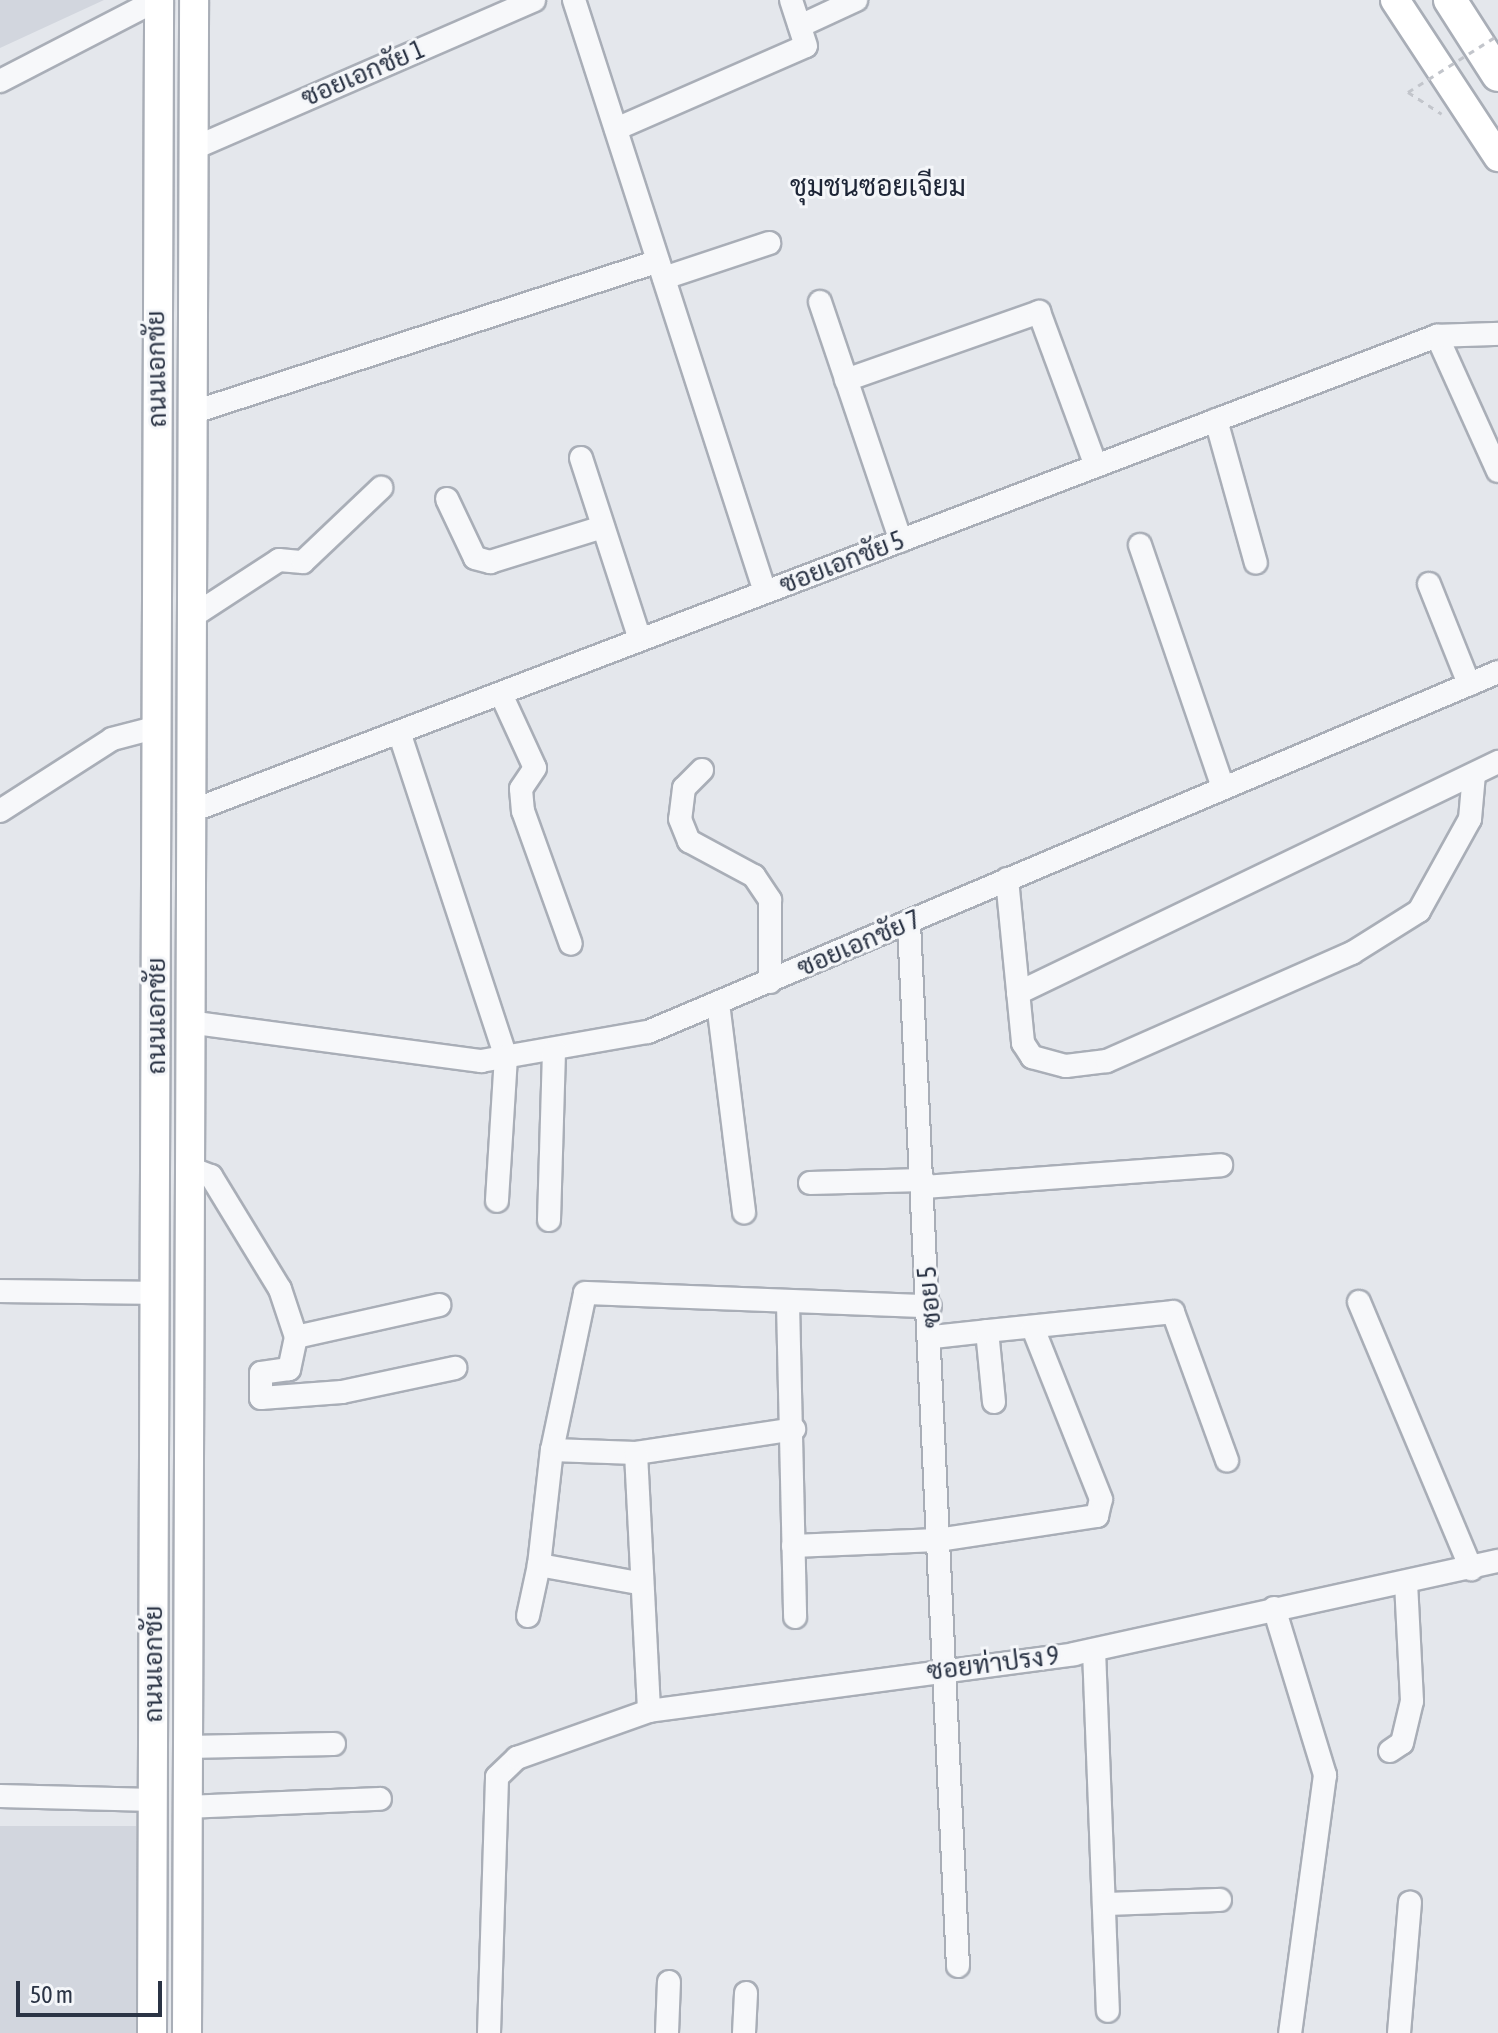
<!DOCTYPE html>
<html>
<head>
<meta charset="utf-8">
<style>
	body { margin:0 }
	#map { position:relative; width:1498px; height:2033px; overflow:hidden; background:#e4e7ec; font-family:"Asap Condensed",Sarabun,sans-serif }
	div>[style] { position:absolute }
	.built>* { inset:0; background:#d2d6de; transform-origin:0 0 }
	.path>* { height:3px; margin-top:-1.5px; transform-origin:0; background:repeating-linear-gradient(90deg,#c2c5cb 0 6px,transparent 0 12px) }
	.roads { filter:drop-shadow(2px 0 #a9aeb7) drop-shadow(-2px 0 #a9aeb7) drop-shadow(0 2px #a9aeb7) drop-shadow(0 -2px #a9aeb7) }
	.minor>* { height:22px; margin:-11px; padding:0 11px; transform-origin:11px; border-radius:11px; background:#f7f8fa }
	.major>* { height:28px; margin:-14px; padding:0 14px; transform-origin:14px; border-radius:14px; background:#fff }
	.highway>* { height:32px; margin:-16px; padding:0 16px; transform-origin:16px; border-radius:16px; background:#fff }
	.path-bridge>* { height:3px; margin-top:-1.5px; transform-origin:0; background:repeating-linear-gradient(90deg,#c2c5cb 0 6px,transparent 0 12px) }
	span { translate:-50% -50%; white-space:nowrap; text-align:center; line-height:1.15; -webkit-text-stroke:6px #f4f6f9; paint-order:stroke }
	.street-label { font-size:26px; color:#2b3445 }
	.neighbourhood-label { font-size:28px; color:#1d2536 }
	.scale { position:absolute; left:16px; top:1981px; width:146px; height:36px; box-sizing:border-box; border:4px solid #2b3445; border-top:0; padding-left:10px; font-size:24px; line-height:28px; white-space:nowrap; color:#2b3445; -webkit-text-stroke:6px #f4f6f9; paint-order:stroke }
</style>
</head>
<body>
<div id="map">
	<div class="built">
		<i style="clip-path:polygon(0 0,104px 0,0 48px)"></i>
		<i style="left:0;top:1826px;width:136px;height:207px"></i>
	</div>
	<div class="path">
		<i style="left:1408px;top:92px;width:40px;rotate:32.9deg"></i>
	</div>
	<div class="roads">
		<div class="minor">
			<i style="left:574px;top:0;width:622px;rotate:72.12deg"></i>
			<i style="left:800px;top:26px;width:62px;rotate:-24.9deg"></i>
			<i style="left:0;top:81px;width:177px;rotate:-27.3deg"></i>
			<i style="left:616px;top:129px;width:207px;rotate:-23.6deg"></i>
			<i style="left:806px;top:46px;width:48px;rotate:-108.1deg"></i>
			<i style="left:192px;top:149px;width:373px;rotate:-23.5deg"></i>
			<i style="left:664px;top:278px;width:111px;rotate:-18.4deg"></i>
			<i style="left:820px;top:302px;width:252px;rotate:71.3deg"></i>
			<i style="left:1437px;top:336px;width:148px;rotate:65.7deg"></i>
			<i style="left:846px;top:380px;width:205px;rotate:-19.4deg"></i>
			<i style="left:1039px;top:312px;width:164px;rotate:69.7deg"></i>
			<i style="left:191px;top:413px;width:491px;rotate:-18deg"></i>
			<i style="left:1216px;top:420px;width:148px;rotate:74.4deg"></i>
			<i style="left:581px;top:458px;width:191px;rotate:72deg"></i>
			<i style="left:447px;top:499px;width:65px;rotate:64.6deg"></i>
			<i style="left:475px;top:558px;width:16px;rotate:15deg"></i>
			<i style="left:490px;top:562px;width:118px;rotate:-17.2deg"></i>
			<i style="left:1140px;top:545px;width:256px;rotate:71.1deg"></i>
			<i style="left:1429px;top:584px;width:108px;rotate:68.2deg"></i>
			<i style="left:190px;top:618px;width:106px;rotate:-33.1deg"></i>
			<i style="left:279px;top:560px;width:24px;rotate:5deg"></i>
			<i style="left:303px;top:562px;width:108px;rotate:-43.5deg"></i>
			<i style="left:501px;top:694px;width:81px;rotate:65.3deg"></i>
			<i style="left:535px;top:768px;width:25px;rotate:124deg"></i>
			<i style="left:521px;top:789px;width:22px;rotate:85deg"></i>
			<i style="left:523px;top:811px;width:141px;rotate:70.2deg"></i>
			<i style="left:399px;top:732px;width:342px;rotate:71.8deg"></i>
			<i style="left:506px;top:1057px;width:144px;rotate:93.6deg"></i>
			<i style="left:702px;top:770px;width:25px;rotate:135deg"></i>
			<i style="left:684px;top:788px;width:31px;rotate:97deg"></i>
			<i style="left:680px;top:819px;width:24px;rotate:68deg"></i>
			<i style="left:689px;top:841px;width:74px;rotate:28.3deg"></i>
			<i style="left:754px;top:876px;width:29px;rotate:56deg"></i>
			<i style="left:770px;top:900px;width:82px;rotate:90deg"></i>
			<i style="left:0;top:811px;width:133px;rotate:-32.7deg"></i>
			<i style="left:112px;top:739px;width:48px;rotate:-14.6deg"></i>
			<i style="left:189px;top:812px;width:1336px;rotate:-20.88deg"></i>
			<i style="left:1437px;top:336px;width:61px;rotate:-1.9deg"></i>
			<i style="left:1007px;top:879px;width:165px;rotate:84.4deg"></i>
			<i style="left:1023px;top:1043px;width:17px;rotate:57deg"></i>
			<i style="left:1032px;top:1057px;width:35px;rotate:15deg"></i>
			<i style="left:1066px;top:1066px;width:41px;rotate:-7deg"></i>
			<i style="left:1107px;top:1061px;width:268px;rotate:-23.8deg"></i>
			<i style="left:1352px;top:953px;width:79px;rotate:-32.1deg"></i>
			<i style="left:1419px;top:911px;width:105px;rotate:-61deg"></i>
			<i style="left:1470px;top:819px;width:45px;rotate:-84.9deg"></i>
			<i style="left:909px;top:924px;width:1043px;rotate:87.31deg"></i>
			<i style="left:1018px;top:993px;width:533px;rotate:-25.7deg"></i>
			<i style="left:718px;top:1003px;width:211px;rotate:82.9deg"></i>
			<i style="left:188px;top:1022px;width:296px;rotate:7.6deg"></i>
			<i style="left:481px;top:1061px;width:169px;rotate:-9.9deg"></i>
			<i style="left:648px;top:1032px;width:923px;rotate:-22.95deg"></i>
			<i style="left:187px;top:1167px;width:26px;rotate:21deg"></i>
			<i style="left:211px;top:1176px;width:132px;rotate:58.6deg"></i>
			<i style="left:280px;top:1289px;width:51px;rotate:71.6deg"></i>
			<i style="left:296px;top:1337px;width:33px;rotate:102deg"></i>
			<i style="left:289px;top:1369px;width:28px;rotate:172deg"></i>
			<i style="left:261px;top:1373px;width:25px;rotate:90deg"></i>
			<i style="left:261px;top:1398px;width:81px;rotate:-4.2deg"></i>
			<i style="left:342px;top:1392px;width:116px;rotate:-12deg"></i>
			<i style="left:810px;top:1183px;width:113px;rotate:-1.5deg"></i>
			<i style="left:924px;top:1187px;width:298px;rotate:-4.2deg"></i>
			<i style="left:549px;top:1220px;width:171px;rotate:-88.3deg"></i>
			<i style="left:0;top:1291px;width:155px;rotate:0.7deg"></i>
			<i style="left:1359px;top:1302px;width:290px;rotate:67.2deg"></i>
			<i style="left:788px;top:1303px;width:314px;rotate:88.7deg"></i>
			<i style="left:296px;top:1337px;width:147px;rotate:-12.6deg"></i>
			<i style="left:933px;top:1337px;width:54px;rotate:-6.3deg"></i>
			<i style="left:994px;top:1402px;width:71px;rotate:-95.6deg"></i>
			<i style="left:987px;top:1331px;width:187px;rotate:-5.8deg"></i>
			<i style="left:1173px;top:1312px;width:158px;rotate:70deg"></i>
			<i style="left:552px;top:1450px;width:84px;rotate:2deg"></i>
			<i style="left:636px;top:1453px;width:160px;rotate:-8.6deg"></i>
			<i style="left:636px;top:1453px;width:258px;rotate:87.1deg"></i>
			<i style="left:793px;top:1546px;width:145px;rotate:-2.4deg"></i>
			<i style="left:938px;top:1540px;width:161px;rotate:-8.6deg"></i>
			<i style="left:1097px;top:1516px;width:17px;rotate:-77deg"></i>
			<i style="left:1101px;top:1499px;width:184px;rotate:-111.7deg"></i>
			<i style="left:638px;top:1583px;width:101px;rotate:-169.7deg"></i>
			<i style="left:539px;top:1565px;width:116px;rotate:-83.6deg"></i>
			<i style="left:552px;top:1450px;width:160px;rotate:-78.1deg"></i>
			<i style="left:585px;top:1293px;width:345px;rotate:2.2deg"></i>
			<i style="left:1274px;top:1608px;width:175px;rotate:73deg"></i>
			<i style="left:1325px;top:1775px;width:260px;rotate:97.7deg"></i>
			<i style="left:528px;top:1616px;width:52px;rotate:-77.8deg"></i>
			<i style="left:1094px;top:1650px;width:361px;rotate:87.8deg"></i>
			<i style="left:186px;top:1747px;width:148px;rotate:-1.2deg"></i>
			<i style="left:1390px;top:1751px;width:14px;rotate:-34deg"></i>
			<i style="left:1402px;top:1743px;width:43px;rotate:-76.6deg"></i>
			<i style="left:1412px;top:1701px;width:119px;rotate:-92.9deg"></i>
			<i style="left:0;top:1796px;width:153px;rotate:1.5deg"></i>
			<i style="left:186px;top:1807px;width:194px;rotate:-2.4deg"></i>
			<i style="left:1104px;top:1904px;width:116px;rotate:-2deg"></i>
			<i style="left:489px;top:2033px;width:256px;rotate:-88.2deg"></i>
			<i style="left:497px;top:1777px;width:28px;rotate:-44deg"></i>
			<i style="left:517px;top:1758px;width:140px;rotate:-19.6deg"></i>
			<i style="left:649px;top:1711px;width:429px;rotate:-7.6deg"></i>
			<i style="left:1074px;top:1654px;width:434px;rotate:-12.4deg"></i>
			<i style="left:667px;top:2033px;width:51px;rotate:-87.8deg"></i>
			<i style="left:744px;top:2033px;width:40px;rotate:-87.1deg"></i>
			<i style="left:1399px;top:2033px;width:131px;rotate:-85.2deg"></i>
		</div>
		<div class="major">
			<i style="left:1395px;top:0;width:188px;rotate:56.7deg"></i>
			<i style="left:152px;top:2033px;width:2033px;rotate:-89.8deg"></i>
			<i style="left:187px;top:2033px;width:2033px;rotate:-89.8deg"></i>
		</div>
		<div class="highway">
			<i style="left:1450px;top:0;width:89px;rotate:57.4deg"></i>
		</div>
	</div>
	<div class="path-bridge">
		<i style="left:1408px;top:92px;width:107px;rotate:-32.3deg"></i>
	</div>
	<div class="street-label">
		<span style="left:363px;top:74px;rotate:-23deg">ซอยเอกชัย 1</span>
		<span style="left:157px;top:369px;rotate:-91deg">ถนนเอกชัย</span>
		<span style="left:842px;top:563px;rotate:-21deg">ซอยเอกชัย 5</span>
		<span style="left:859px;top:944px;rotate:-23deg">ซอยเอกชัย 7</span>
		<span style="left:157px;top:1016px;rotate:-90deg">ถนนเอกชัย</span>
		<span style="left:930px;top:1297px;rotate:-95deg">ซอย 5</span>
		<span style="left:154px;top:1664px;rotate:-90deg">ถนนเอกชัย</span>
		<span style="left:993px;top:1664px;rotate:-7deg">ซอยท่าปรง 9</span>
	</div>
	<div class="neighbourhood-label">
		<span style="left:878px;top:186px">ชุมชนซอยเจียม</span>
	</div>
	<div class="scale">50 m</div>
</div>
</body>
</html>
